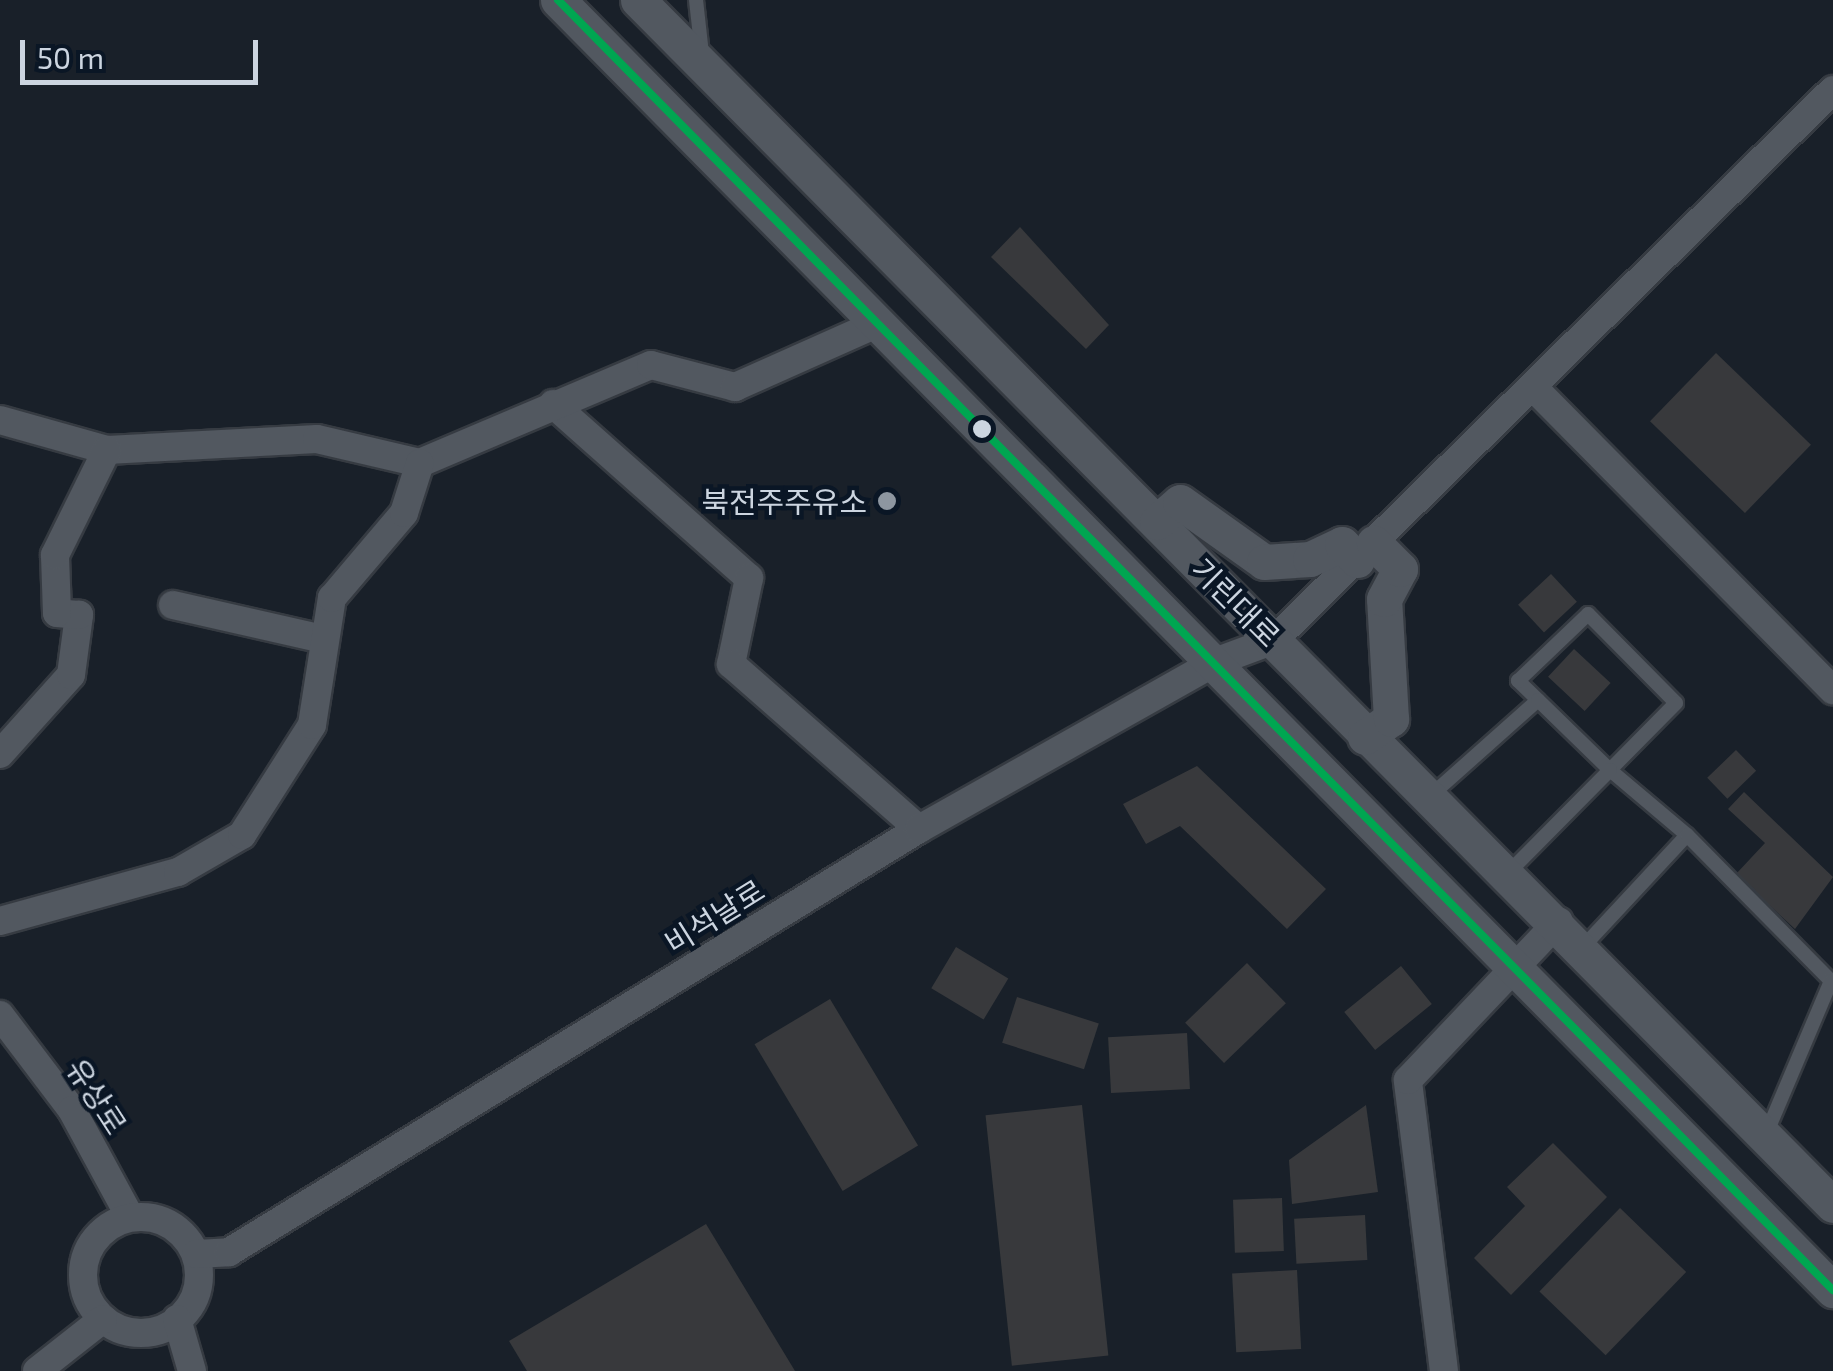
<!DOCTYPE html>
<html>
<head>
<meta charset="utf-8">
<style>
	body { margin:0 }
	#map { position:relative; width:1833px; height:1371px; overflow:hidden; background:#192029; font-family:"Exo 2","Noto Sans KR",sans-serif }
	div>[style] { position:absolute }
	.building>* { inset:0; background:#38393c; transform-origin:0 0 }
	.roads { filter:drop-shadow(2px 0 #363b42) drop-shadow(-2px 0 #363b42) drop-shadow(0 2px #363b42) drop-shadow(0 -2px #363b42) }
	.service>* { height:14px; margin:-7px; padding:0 7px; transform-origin:7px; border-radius:7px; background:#525860 }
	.minor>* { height:28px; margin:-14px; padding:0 14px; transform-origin:14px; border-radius:14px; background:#525860 }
	.minor>.ring { margin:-14px; padding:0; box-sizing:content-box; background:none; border:28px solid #525860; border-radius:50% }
	.tertiary>* { height:35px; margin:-17.5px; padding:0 17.5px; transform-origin:17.5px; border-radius:17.5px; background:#525860 }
	.bus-1>* { height:8px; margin:-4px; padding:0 4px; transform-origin:4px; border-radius:4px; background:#00a651 }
	.dots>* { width:28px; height:28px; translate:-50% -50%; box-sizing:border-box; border:5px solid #0a1625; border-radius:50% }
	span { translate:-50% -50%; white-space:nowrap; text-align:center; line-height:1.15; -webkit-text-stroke:9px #0a1625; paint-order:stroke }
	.poi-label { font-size:30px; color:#ccd5e0 }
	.right { translate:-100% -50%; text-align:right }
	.street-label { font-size:30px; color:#ccd5e0 }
	.scale { position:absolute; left:20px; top:40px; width:238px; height:45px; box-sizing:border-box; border:5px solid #ccd5e0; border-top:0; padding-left:12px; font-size:30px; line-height:35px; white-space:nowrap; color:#ccd5e0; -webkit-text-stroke:8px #0a1625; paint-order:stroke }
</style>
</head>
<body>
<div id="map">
	<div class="building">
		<i style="clip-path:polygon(1020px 227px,1109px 325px,1086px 349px,991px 257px)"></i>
		<i style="left:1716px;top:353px;width:132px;height:95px;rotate:44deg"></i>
		<i style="left:1551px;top:574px;width:38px;height:45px;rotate:47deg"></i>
		<i style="left:1574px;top:649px;width:50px;height:38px;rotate:43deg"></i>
		<i style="left:1736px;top:750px;width:29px;height:40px;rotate:46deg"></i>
		<i style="clip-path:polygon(1197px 766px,1326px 889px,1287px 929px,1180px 826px,1146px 844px,1123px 804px)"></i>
		<i style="clip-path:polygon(1744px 792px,1833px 877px,1795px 929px,1736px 874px,1765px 843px,1728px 809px)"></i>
		<i style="left:956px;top:947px;width:61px;height:48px;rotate:31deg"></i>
		<i style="left:1247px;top:963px;width:56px;height:86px;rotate:46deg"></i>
		<i style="left:1401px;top:966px;width:49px;height:73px;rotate:51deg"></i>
		<i style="left:1017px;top:997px;width:86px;height:48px;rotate:18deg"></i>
		<i style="left:830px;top:999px;width:171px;height:88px;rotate:59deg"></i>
		<i style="left:1187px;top:1033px;width:56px;height:79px;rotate:87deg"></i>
		<i style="left:1082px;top:1105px;width:252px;height:97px;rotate:84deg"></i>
		<i style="clip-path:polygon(1366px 1105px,1378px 1192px,1292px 1204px,1289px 1160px)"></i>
		<i style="clip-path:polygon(1553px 1143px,1607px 1197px,1511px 1295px,1474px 1258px,1525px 1206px,1507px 1187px)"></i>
		<i style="left:1282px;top:1198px;width:53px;height:49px;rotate:88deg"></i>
		<i style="left:1620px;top:1208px;width:92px;height:116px;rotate:44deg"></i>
		<i style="left:1365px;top:1215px;width:45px;height:71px;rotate:87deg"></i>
		<i style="clip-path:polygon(706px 1224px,795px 1371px,527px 1371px,509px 1341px)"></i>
		<i style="left:1297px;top:1270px;width:79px;height:65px;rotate:87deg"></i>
	</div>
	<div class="roads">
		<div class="service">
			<i style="left:696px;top:0;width:54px;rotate:83.7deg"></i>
			<i style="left:1538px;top:700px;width:28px;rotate:-136deg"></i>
			<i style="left:1518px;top:681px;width:97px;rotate:-43.7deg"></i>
			<i style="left:1588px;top:614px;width:125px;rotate:45.3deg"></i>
			<i style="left:1676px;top:703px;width:94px;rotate:134.6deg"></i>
			<i style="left:1610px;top:770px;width:101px;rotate:40.2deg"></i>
			<i style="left:1428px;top:798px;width:147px;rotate:-41.7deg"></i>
			<i style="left:1538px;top:700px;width:100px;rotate:44.2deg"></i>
			<i style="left:1610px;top:770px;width:146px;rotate:134.7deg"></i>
			<i style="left:1582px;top:948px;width:154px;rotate:-47.1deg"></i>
			<i style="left:1687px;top:835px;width:205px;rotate:45.4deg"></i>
			<i style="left:1831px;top:981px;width:164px;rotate:113deg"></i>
		</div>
		<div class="minor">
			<i style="left:1535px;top:389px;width:424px;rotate:45.3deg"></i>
			<i style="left:553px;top:404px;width:262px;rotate:41.6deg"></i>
			<i style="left:749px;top:578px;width:88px;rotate:101.8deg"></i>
			<i style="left:731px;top:664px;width:250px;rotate:41.3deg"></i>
			<i style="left:0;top:420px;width:111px;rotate:15.7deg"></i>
			<i style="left:107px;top:450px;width:210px;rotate:-3deg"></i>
			<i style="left:317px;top:439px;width:106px;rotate:13.1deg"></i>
			<i style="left:420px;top:463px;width:251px;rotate:-23deg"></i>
			<i style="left:651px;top:365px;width:87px;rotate:14.7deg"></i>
			<i style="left:735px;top:387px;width:158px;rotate:-24deg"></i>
			<i style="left:173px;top:605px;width:154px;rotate:12.8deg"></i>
			<i style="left:0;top:754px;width:106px;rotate:-48.1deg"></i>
			<i style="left:71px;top:675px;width:61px;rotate:-82.4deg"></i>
			<i style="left:79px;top:615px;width:22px;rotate:-175deg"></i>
			<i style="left:57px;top:613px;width:58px;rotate:-92deg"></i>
			<i style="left:55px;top:555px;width:117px;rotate:-63.7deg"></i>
			<i style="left:0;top:921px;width:185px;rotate:-15.4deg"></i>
			<i style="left:178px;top:872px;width:74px;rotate:-30deg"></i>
			<i style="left:242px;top:835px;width:130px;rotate:-57.5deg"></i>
			<i style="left:312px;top:725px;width:129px;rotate:-81.1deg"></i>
			<i style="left:332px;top:598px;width:111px;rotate:-49.7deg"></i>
			<i style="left:404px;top:513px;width:52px;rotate:-72.3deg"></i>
			<i style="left:0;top:1015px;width:119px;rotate:52.8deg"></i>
			<i style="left:72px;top:1110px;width:122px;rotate:61.5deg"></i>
			<i class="ring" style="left:83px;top:1217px;width:88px;height:88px"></i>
			<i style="left:196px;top:1254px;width:33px;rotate:-3deg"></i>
			<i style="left:229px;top:1252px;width:809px;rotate:-31.51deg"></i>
			<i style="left:919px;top:829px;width:340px;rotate:-29.4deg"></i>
			<i style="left:1215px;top:662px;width:63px;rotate:-20.4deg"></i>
			<i style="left:1274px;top:640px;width:784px;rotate:-44.54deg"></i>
			<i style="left:177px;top:1319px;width:54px;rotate:73.9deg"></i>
			<i style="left:37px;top:1371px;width:84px;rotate:-38.2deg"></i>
			<i style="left:1444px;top:1371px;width:293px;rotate:-97.1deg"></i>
			<i style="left:1408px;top:1080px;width:219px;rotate:-46.5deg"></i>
		</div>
		<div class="tertiary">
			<i style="left:558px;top:0;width:1814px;rotate:45.34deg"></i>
			<i style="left:638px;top:0;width:1697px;rotate:45.24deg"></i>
			<i style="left:1157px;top:522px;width:30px;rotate:-41deg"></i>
			<i style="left:1180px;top:502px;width:103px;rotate:35.5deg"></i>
			<i style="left:1264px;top:562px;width:46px;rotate:-3.7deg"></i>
			<i style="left:1310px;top:559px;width:35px;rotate:-25deg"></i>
			<i style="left:1342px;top:544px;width:22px;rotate:47deg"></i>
			<i style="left:1365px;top:737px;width:32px;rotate:-35deg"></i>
			<i style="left:1391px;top:719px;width:120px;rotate:-93.3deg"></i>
			<i style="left:1384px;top:599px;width:34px;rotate:-62deg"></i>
			<i style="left:1400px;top:569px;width:37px;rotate:-135deg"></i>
		</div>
	</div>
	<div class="bus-1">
		<i style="left:558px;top:0;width:1814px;rotate:45.34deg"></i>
	</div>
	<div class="dots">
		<i style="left:982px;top:429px;background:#ccd5e0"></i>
		<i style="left:887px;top:501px;background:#8d96a0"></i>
	</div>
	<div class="poi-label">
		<span class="right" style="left:867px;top:501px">북전주주유소</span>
	</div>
	<div class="street-label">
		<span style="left:1236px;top:602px;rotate:45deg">기린대로</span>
		<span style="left:714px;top:916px;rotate:-32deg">비석날로</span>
		<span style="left:97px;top:1096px;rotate:57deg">유상로</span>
	</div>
	<div class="scale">50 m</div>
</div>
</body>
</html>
